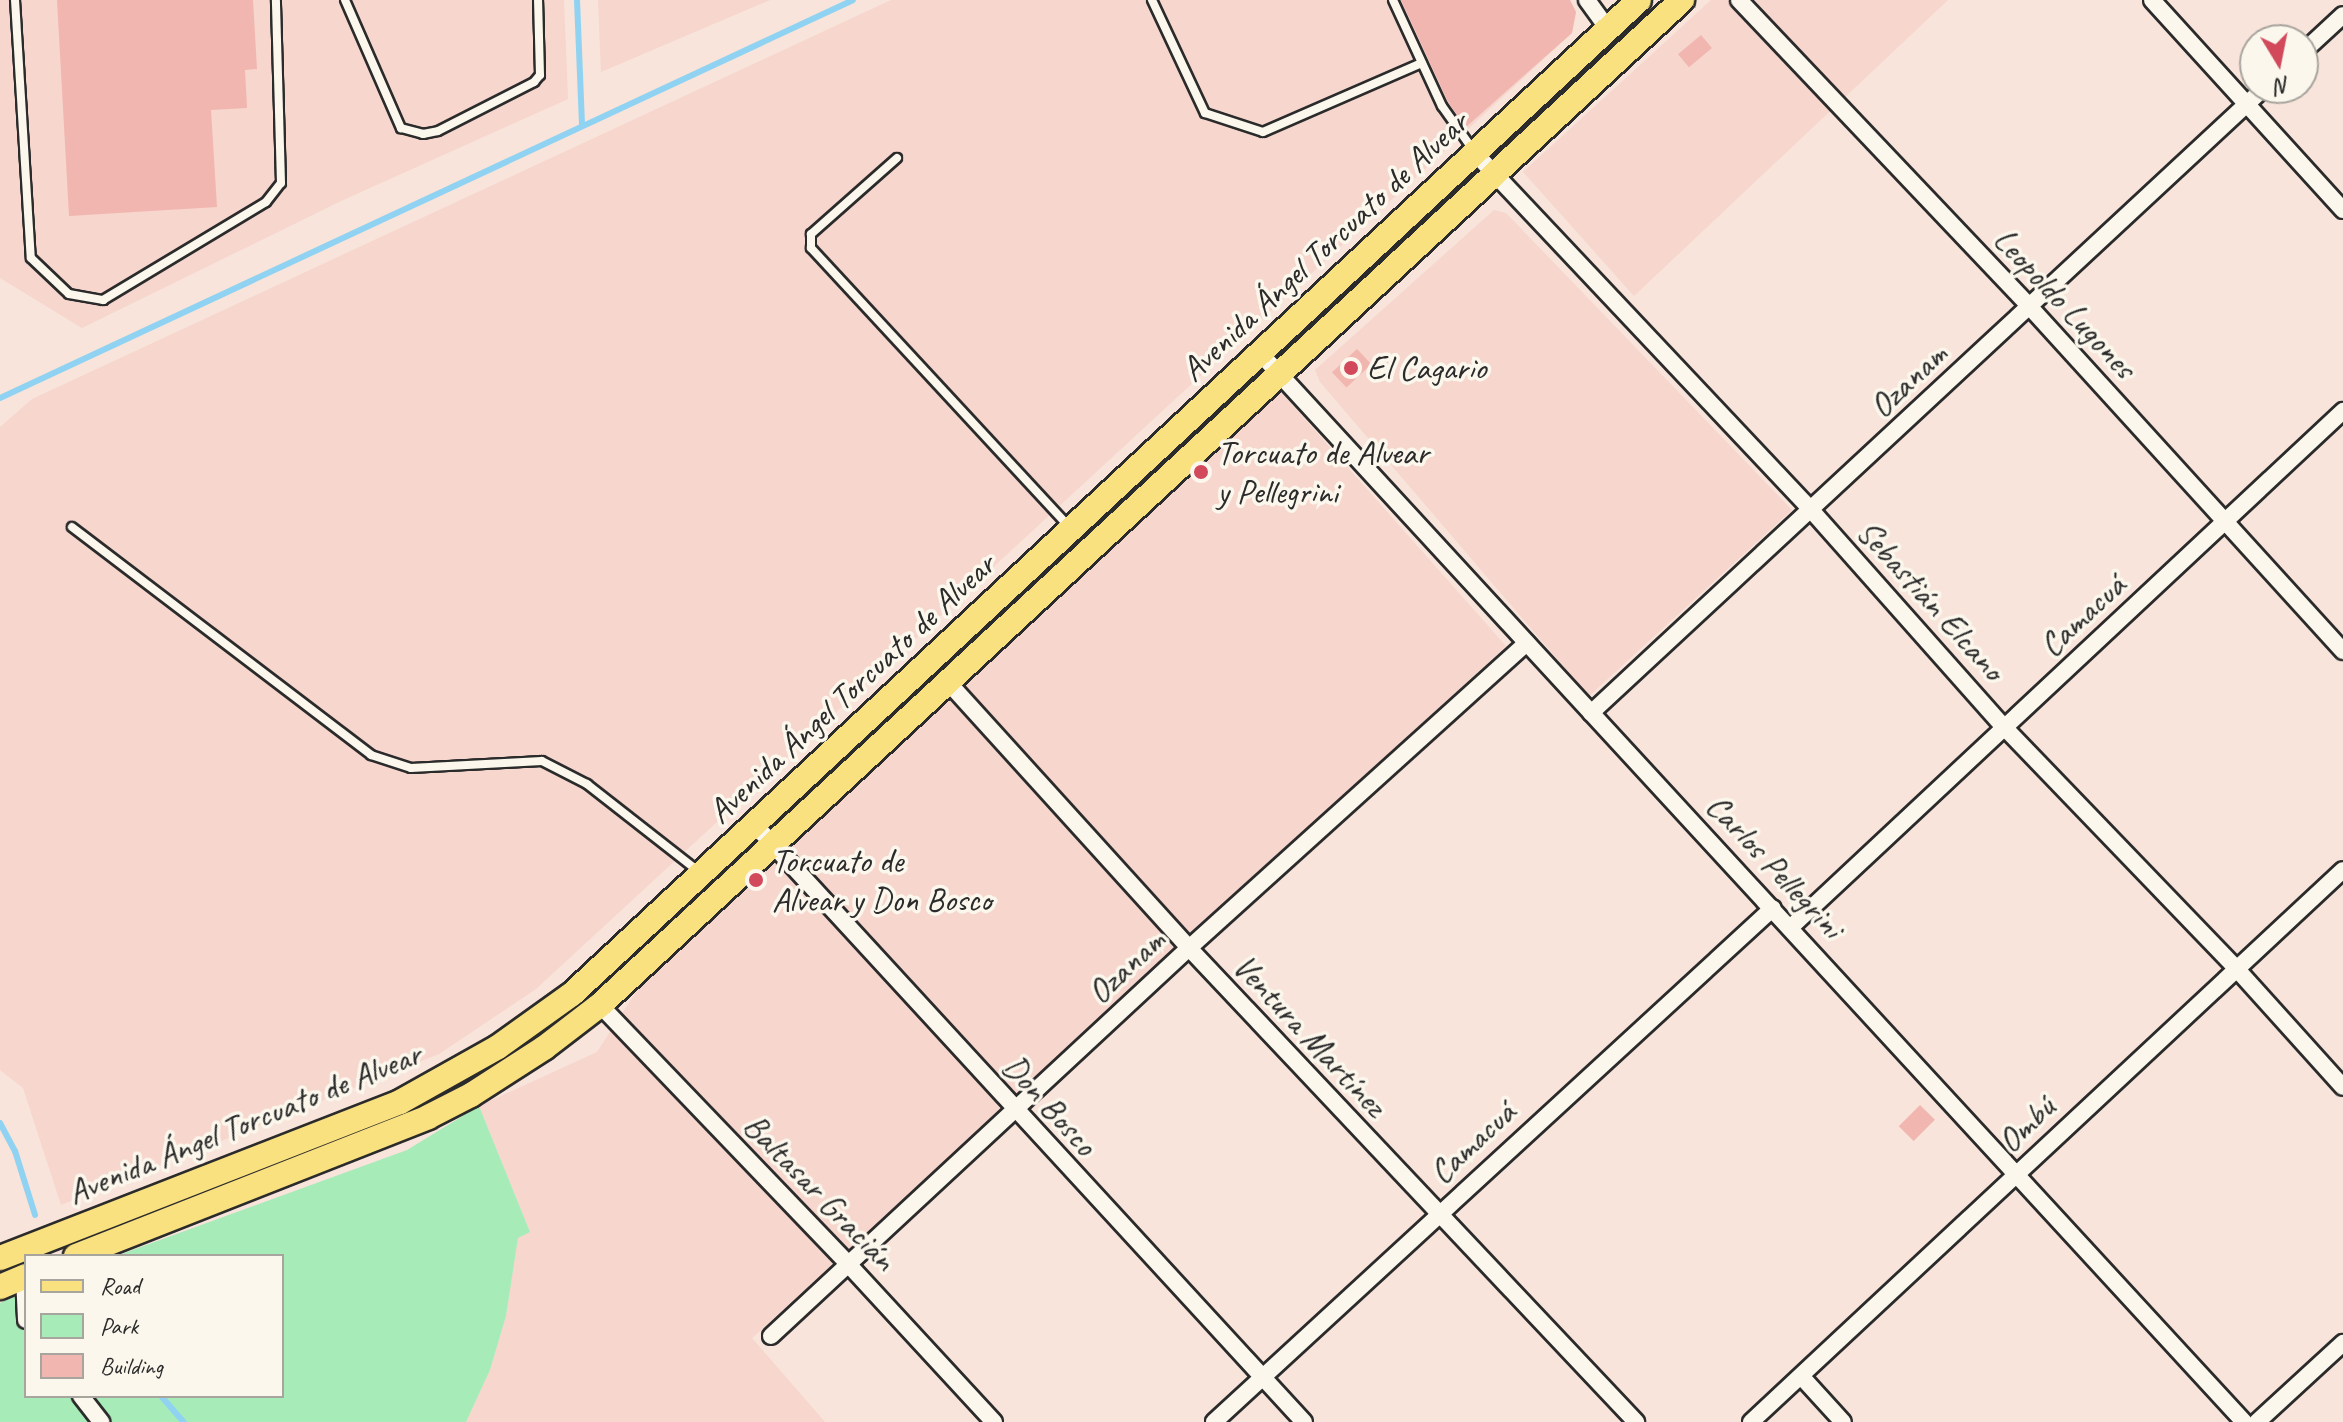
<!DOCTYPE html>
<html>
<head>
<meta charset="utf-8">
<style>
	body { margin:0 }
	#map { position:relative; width:2343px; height:1422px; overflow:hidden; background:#f8e4da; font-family:Caveat,sans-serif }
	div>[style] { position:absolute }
	.built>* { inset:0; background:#f6d6cd }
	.green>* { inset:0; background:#a7ecb8 }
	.stream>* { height:6px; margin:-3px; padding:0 3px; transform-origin:3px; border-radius:3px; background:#90d2f2 }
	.building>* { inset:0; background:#f1b6af; transform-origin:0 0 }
	.roads { filter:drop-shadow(2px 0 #2b2b2b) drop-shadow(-2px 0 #2b2b2b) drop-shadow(0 2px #2b2b2b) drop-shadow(0 -2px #2b2b2b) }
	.lane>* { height:8px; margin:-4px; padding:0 4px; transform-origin:4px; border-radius:4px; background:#fbf7ec }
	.street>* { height:16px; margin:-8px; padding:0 8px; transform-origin:8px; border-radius:8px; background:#fbf7ec }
	.primary>* { height:24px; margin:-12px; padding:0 12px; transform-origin:12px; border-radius:12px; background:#fae180 }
	.dots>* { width:22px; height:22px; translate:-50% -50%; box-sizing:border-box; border:4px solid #fbf7ec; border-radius:50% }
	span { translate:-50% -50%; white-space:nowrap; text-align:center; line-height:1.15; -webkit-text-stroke:7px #fbf7ec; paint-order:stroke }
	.street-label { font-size:34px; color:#2b2b2b }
	.poi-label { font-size:34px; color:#2b2b2b }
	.left { translate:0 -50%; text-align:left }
	.legend { position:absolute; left:24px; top:1254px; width:260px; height:144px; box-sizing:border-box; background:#fbf7ec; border:2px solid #a8a59f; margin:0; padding:10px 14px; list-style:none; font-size:24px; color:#2b2b2b }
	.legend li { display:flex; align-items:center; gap:16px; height:40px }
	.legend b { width:40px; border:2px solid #a8a59f }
	.north { position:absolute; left:2239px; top:24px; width:80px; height:80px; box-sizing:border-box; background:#fbf7ec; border:2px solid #a8a59f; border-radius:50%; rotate:170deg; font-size:22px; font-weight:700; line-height:32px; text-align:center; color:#2b2b2b }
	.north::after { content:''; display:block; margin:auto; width:28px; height:36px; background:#d1495b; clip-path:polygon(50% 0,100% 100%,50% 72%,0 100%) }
</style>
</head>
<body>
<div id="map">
	<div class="built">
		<i style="clip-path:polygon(0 0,564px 0,568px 99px,341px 201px,82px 328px,0 278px)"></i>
		<i style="clip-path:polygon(598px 0,770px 0,601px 72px)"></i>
		<i style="clip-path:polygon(891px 0,1570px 0,1576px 12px,1572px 33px,536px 989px,439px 1054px,61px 1205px,23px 1088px,0 1070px,0 427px,32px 399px)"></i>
		<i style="clip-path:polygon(1711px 0,1948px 0,1634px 296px,1523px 172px)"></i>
		<i style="clip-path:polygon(1494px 210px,1506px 213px,1792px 510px,1589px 696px,1320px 382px,1315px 370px)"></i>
		<i style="clip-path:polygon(1280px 391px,1506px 646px,752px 1338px,825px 1422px,466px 1422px,490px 1370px,506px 1316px,518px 1237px,530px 1232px,479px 1106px,597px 1052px,636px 992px)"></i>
	</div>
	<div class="green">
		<i style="clip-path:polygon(479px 1106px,530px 1232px,518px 1238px,506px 1316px,490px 1370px,466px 1422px,0 1422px,0 1303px,26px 1291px,26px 1396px,282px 1396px,282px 1256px,116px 1256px,407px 1150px)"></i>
	</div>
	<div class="stream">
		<i style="left:577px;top:0;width:124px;rotate:87.7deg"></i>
		<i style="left:0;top:398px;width:941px;rotate:-25.01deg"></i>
		<i style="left:0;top:1123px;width:32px;rotate:62deg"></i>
		<i style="left:15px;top:1151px;width:67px;rotate:72.6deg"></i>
		<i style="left:161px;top:1396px;width:35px;rotate:49deg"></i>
	</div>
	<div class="building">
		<i style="clip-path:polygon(57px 0,253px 0,257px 69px,245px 70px,247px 108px,211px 110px,217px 207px,69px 216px)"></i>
		<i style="clip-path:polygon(1401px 0,1570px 0,1576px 12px,1572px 33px,1466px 127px,1448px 102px)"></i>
		<i style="left:1701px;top:35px;width:17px;height:30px;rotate:50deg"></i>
		<i style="left:1357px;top:349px;width:21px;height:34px;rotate:47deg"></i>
		<i style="left:1920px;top:1105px;width:21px;height:30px;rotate:45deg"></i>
	</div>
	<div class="roads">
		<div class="lane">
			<i style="left:15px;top:0;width:258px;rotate:86.5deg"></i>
			<i style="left:31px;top:258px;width:52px;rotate:43.5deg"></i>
			<i style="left:69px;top:294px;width:35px;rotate:10deg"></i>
			<i style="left:103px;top:300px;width:190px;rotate:-31deg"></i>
			<i style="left:266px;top:202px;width:24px;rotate:-52deg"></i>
			<i style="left:281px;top:183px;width:183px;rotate:-91.6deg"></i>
			<i style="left:345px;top:0;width:140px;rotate:66.4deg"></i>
			<i style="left:401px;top:128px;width:23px;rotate:15deg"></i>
			<i style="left:423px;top:134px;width:15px;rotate:-11deg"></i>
			<i style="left:438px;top:131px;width:108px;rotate:-27deg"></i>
			<i style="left:534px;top:82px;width:9px;rotate:-49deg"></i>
			<i style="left:540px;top:75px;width:75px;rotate:-91.5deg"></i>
			<i style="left:1152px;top:0;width:125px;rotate:64.9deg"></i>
			<i style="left:1205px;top:113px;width:61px;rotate:18.1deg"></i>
			<i style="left:1263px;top:132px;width:173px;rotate:-23.5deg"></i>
			<i style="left:1393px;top:0;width:117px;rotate:65.2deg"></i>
			<i style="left:1442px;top:106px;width:55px;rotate:54.6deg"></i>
			<i style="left:897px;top:158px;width:115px;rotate:138.5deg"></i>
			<i style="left:811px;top:234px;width:14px;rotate:90deg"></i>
			<i style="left:811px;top:248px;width:379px;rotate:47.2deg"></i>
			<i style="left:72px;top:527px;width:376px;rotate:37.3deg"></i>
			<i style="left:371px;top:755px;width:42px;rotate:18deg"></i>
			<i style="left:411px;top:768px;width:131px;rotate:-3.1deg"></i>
			<i style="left:542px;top:761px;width:51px;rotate:27.1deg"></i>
			<i style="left:587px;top:784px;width:141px;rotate:38.1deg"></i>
		</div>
		<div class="street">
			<i style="left:1587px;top:0;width:34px;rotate:54deg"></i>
			<i style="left:1739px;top:0;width:423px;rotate:46.5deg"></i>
			<i style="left:2030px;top:307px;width:465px;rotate:47.7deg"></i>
			<i style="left:2152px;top:0;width:284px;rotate:47.7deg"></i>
			<i style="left:2303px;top:52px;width:54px;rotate:-42.8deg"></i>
			<i style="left:1474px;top:152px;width:493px;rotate:46.7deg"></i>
			<i style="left:1812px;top:511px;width:290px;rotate:48.4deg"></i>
			<i style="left:2005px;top:728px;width:332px;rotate:46.1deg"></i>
			<i style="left:2235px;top:967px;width:161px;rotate:48deg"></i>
			<i style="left:1260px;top:353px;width:1453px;rotate:47.37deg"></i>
			<i style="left:948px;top:682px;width:359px;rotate:47.8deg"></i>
			<i style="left:1189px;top:948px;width:652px;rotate:46.68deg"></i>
			<i style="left:1591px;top:713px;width:918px;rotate:-42.88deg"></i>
			<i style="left:755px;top:825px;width:811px;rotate:47.4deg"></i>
			<i style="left:1791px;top:927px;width:756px;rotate:-43.07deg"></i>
			<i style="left:600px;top:1005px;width:360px;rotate:46.2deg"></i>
			<i style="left:849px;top:1265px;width:214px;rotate:47.3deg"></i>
			<i style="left:24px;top:1277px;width:43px;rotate:87.3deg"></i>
			<i style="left:771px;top:1336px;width:570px;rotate:-42.87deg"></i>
			<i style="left:1189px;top:948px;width:455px;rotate:-42.1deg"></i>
			<i style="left:1801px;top:1376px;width:62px;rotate:47.6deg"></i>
			<i style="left:81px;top:1396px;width:33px;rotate:52deg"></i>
			<i style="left:1214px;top:1422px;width:759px;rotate:-42.6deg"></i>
			<i style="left:1751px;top:1422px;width:809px;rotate:-43deg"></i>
			<i style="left:2257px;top:1422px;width:117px;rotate:-42.6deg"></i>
		</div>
		<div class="primary">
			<i style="left:76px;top:1256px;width:378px;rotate:-21.5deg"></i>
			<i style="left:428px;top:1117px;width:48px;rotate:-27.1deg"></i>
			<i style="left:471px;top:1095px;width:87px;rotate:-32.8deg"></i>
			<i style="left:544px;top:1048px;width:71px;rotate:-37.5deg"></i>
			<i style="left:600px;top:1005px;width:1477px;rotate:-42.89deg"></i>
			<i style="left:0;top:1258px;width:429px;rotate:-21.3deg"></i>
			<i style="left:400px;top:1102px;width:112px;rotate:-29.3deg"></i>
			<i style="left:498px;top:1047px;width:91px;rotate:-35.6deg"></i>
			<i style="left:572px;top:994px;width:1458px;rotate:-42.97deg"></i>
			<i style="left:0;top:1287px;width:28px;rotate:-23deg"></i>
		</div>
	</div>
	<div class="dots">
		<i style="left:1351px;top:368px;background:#d1495b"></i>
		<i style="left:1201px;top:472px;background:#d1495b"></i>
		<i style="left:756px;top:880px;background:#d1495b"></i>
	</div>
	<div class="street-label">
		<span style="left:1324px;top:246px;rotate:-43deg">Avenida Ángel Torcuato de Alvear</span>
		<span style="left:2065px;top:303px;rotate:47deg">Leopoldo Lugones</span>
		<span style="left:1908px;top:380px;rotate:-43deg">Ozanam</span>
		<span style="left:1931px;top:600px;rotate:48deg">Sebastián Elcano</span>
		<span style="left:2082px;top:615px;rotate:-43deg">Camacuá</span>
		<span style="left:851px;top:688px;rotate:-43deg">Avenida Ángel Torcuato de Alvear</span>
		<span style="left:1775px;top:866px;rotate:47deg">Carlos Pellegrini</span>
		<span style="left:1126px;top:966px;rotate:-43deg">Ozanam</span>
		<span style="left:1310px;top:1035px;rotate:47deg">Ventura Martínez</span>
		<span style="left:1050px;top:1105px;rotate:48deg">Don Bosco</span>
		<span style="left:244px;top:1123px;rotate:-22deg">Avenida Ángel Torcuato de Alvear</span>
		<span style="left:2026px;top:1124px;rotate:-44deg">Ombú</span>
		<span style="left:1472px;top:1142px;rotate:-43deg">Camacuá</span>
		<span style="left:820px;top:1192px;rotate:46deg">Baltasar Gracián</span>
	</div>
	<div class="poi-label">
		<span class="left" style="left:1367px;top:368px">El Cagario</span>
		<span class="left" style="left:1217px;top:472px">Torcuato de Alvear<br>y Pellegrini</span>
		<span class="left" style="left:772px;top:880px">Torcuato de<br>Alvear y Don Bosco</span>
	</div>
	<ul class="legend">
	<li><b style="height:10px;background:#fae180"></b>Road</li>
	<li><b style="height:22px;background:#a7ecb8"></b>Park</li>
	<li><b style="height:22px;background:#f1b6af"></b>Building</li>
	</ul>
	<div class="north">N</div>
</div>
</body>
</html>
